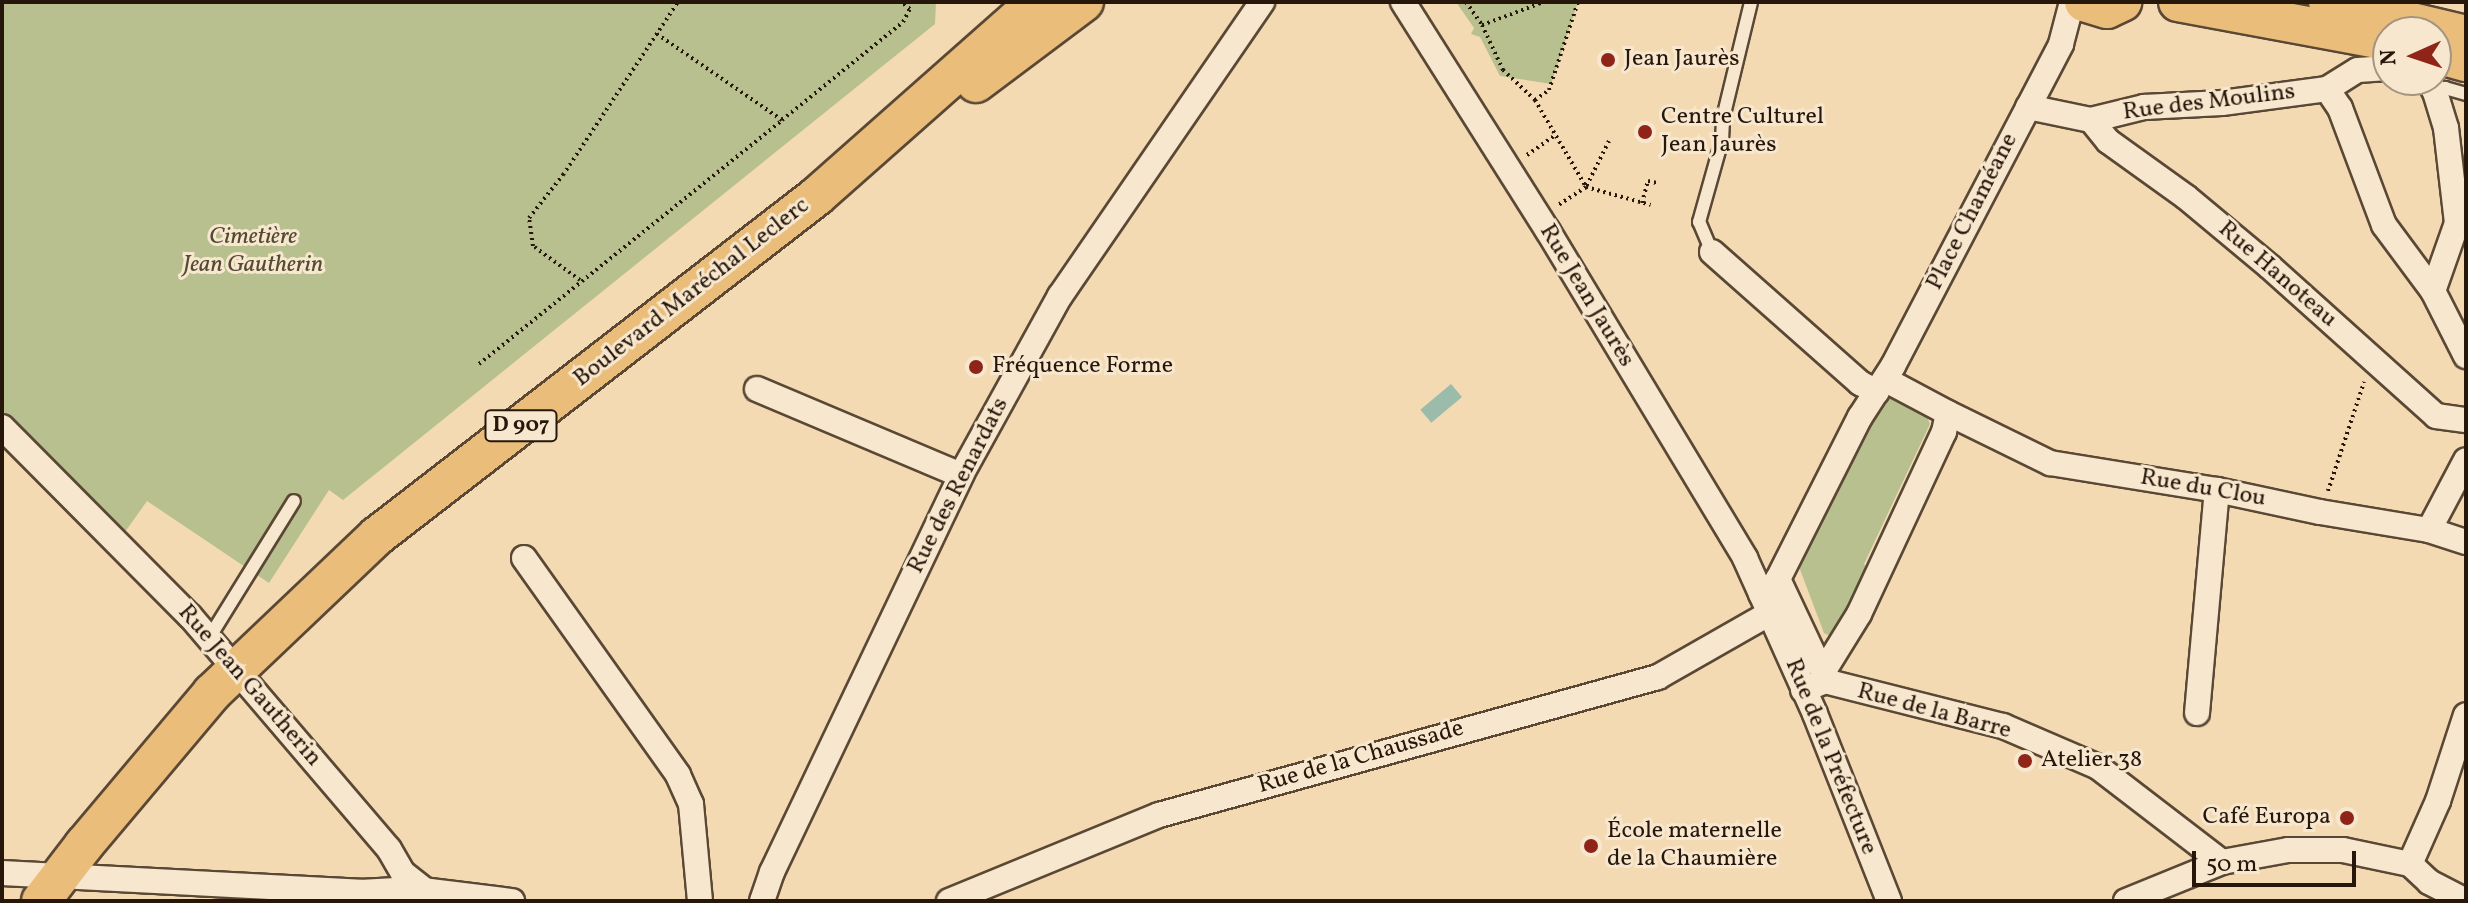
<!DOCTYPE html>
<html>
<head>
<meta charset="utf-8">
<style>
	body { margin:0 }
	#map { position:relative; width:2468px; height:903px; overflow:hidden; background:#f3dab3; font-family:Vollkorn,serif }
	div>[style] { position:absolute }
	.green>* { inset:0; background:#b8c08f }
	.water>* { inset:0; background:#9bbbab; transform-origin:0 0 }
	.path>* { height:4px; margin-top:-2px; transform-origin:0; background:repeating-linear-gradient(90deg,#27170b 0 2px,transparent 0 6px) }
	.roads { filter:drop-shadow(2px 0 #5a4835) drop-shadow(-2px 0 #5a4835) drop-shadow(0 2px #5a4835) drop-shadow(0 -2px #5a4835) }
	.lane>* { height:12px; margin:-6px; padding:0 6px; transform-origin:6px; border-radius:6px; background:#f7e7ce }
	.street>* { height:24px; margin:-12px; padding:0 12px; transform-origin:12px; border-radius:12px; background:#f7e7ce }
	.primary>* { height:38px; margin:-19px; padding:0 19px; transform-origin:19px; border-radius:19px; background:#eabd7a }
	.dots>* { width:22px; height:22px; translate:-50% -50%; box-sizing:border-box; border:4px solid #f7e7ce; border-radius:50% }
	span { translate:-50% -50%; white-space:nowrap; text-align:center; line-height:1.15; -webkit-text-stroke:6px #f7e7ce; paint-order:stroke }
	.shield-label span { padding:2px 6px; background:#f7e7ce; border:2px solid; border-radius:6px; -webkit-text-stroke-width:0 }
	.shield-label { font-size:22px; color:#27170b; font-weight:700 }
	.poi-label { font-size:24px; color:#27170b }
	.left { translate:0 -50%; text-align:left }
	.right { translate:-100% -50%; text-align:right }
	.street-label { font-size:24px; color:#27170b }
	.park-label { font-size:24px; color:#524a33; font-style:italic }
	.frame { position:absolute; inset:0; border:4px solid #27170b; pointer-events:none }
	.north { position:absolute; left:2372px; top:16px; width:80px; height:80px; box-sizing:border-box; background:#f7e7ce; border:2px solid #a49480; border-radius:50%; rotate:267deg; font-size:22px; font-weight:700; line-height:32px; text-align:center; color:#27170b }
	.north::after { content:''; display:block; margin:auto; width:28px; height:36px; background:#8f2418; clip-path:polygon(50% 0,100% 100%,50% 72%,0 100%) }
	.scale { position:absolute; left:2192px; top:851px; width:164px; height:36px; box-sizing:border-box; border:4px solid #27170b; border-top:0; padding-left:10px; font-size:24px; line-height:28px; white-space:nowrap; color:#27170b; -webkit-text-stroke:6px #f7e7ce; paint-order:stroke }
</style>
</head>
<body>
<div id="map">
	<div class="green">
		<i style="clip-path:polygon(2px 2px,936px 2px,935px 24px,343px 500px,329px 490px,269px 583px,147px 501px,125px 532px,2px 410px)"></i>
		<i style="clip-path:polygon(1456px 2px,1578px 2px,1551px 84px,1500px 76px,1480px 37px,1471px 34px,1474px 28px)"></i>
		<i style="clip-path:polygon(1890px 397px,1927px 417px,1930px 424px,1864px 564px,1870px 572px,1835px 638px,1824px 633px,1796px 559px,1884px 398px)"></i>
	</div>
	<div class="water">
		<i style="left:1451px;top:384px;width:17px;height:40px;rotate:50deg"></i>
	</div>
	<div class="path">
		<i style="left:1466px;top:2px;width:28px;rotate:55deg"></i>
		<i style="left:1482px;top:25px;width:50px;rotate:65deg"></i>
		<i style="left:1503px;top:70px;width:44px;rotate:43.2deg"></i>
		<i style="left:1535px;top:100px;width:101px;rotate:59.6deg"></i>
		<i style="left:1586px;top:187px;width:33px;rotate:147deg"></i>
		<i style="left:1482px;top:25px;width:66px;rotate:-20.4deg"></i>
		<i style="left:1535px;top:100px;width:17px;rotate:-36deg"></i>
		<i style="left:1549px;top:90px;width:93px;rotate:-71.8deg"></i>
		<i style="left:782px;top:120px;width:156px;rotate:-39deg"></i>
		<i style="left:903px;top:22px;width:15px;rotate:-62deg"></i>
		<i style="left:910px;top:9px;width:11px;rotate:-142deg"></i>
		<i style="left:1609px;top:141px;width:51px;rotate:116.6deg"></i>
		<i style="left:1586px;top:187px;width:67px;rotate:15.5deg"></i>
		<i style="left:1527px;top:155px;width:35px;rotate:-35deg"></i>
		<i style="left:1642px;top:203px;width:23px;rotate:-75deg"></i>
		<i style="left:1648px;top:181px;width:9px;rotate:13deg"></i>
		<i style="left:580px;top:280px;width:58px;rotate:-144.1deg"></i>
		<i style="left:533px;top:246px;width:28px;rotate:-98deg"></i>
		<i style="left:529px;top:218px;width:55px;rotate:-51.7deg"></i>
		<i style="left:563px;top:175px;width:208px;rotate:-56.4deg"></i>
		<i style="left:479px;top:364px;width:389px;rotate:-38.8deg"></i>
		<i style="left:782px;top:120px;width:152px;rotate:-145.5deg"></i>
		<i style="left:2328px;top:491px;width:115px;rotate:-71.7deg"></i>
	</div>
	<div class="roads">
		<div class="lane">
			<i style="left:2435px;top:92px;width:11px;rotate:-22deg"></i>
			<i style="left:2445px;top:88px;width:22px;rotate:16deg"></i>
			<i style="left:1712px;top:252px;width:33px;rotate:-113deg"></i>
			<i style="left:1699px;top:222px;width:85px;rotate:-74.3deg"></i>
			<i style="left:1722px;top:140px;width:22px;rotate:-87deg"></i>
			<i style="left:1723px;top:118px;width:119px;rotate:-76.4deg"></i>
			<i style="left:209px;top:638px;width:161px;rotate:-58.2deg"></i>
		</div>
		<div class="street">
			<i style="left:1403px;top:2px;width:271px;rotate:57.7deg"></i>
			<i style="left:1548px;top:231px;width:382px;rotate:58.9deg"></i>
			<i style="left:1745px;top:558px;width:171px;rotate:65.8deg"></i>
			<i style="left:1815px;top:714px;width:201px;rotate:68.4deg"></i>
			<i style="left:2428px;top:80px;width:14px;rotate:60deg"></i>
			<i style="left:2435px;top:92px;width:38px;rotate:73deg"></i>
			<i style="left:2446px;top:128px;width:96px;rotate:83.4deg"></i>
			<i style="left:2457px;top:223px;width:72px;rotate:109.4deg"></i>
			<i style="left:2327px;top:89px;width:23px;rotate:56deg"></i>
			<i style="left:2340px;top:108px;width:125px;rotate:69.4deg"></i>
			<i style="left:2384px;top:225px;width:82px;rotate:53.4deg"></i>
			<i style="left:2433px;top:291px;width:73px;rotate:63.1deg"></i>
			<i style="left:2028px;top:107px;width:64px;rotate:11.7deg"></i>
			<i style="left:2091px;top:120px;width:55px;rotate:-13.8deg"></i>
			<i style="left:2144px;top:107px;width:78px;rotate:-2.9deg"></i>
			<i style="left:2222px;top:103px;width:106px;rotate:-7.6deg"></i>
			<i style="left:2327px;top:89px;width:36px;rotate:-32deg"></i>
			<i style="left:2358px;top:70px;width:30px;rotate:-4deg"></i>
			<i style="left:2091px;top:120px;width:27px;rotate:51deg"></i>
			<i style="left:2108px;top:141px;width:96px;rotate:35.7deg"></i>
			<i style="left:2186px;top:197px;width:109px;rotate:39.8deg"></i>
			<i style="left:2270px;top:267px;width:223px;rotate:41.9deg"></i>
			<i style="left:2436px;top:416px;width:30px;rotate:8deg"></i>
			<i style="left:1712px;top:252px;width:198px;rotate:41.5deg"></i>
			<i style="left:1860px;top:383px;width:19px;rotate:28deg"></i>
			<i style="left:757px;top:389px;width:221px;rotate:22.9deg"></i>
			<i style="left:1948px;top:413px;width:114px;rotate:26.1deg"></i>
			<i style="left:2050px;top:463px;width:169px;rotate:9.2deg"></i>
			<i style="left:2217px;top:490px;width:105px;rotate:12.1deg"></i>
			<i style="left:2320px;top:512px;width:110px;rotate:9.4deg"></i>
			<i style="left:2429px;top:530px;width:39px;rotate:18deg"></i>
			<i style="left:2px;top:427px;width:267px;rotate:45.2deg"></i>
			<i style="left:190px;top:616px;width:306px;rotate:49.5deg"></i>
			<i style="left:389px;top:849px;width:28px;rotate:60deg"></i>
			<i style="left:403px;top:873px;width:29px;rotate:38deg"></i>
			<i style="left:2429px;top:530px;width:79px;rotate:-62.1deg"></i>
			<i style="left:524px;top:558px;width:266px;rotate:54.6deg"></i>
			<i style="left:678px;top:775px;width:32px;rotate:66deg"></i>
			<i style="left:691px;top:804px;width:97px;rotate:84.7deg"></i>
			<i style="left:1778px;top:579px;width:94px;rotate:64.8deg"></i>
			<i style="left:1818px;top:664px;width:9px;rotate:36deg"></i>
			<i style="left:1761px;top:594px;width:11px;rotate:-22deg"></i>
			<i style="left:1771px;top:590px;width:13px;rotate:-58deg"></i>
			<i style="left:1778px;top:579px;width:182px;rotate:-63.2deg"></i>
			<i style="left:1860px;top:417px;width:61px;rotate:-57.1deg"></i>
			<i style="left:1893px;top:366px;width:363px;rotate:-62.4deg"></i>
			<i style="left:2061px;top:44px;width:43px;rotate:-75.3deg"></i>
			<i style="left:1825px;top:681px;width:12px;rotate:-90deg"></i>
			<i style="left:1825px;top:669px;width:65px;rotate:-58.3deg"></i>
			<i style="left:1859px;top:614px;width:201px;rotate:-65deg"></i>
			<i style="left:1944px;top:432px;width:19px;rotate:-78deg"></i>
			<i style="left:1948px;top:413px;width:70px;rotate:-152deg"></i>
			<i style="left:1803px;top:690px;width:24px;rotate:-22deg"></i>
			<i style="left:1825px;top:681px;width:184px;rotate:14.2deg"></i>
			<i style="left:2003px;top:726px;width:103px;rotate:23.3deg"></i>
			<i style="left:2098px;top:767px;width:156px;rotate:37.5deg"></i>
			<i style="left:2197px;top:713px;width:224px;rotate:-84.9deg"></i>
			<i style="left:2410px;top:864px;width:69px;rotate:-66deg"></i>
			<i style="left:2438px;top:801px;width:90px;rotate:-72deg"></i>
			<i style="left:2410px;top:864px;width:26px;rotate:43deg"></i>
			<i style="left:2429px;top:882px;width:42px;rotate:27.2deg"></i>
			<i style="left:2px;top:873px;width:359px;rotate:3deg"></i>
			<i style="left:360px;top:892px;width:54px;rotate:-3.2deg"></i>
			<i style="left:414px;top:889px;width:99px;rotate:7deg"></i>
			<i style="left:762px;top:901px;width:31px;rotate:-71deg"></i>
			<i style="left:772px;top:872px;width:440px;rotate:-64.5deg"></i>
			<i style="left:961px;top:475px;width:205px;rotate:-61.1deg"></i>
			<i style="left:1060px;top:296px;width:357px;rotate:-55.5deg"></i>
			<i style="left:949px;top:901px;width:227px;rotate:-22.3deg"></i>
			<i style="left:1159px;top:815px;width:518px;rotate:-15.46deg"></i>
			<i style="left:1658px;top:677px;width:129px;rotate:-29.7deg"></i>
			<i style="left:2126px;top:901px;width:104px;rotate:-22.1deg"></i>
			<i style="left:2222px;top:862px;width:67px;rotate:-10.3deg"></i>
			<i style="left:2288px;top:850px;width:55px"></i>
			<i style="left:2343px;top:850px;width:68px;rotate:11.8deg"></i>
		</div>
		<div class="primary">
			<i style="left:2084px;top:2px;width:24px;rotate:17deg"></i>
			<i style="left:2107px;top:9px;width:17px;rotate:-25deg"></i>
			<i style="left:2178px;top:2px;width:214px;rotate:10.5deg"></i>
			<i style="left:2328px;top:2px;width:142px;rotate:13.4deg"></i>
			<i style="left:2436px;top:54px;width:31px;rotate:15deg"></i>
			<i style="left:976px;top:83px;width:135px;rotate:-36.9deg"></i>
			<i style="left:41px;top:901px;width:71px;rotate:-52.5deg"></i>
			<i style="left:84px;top:845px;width:199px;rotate:-49.9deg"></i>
			<i style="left:212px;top:693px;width:228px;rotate:-43.6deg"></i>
			<i style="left:377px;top:536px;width:556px;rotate:-37.69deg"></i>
			<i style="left:817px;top:196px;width:293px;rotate:-41.5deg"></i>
		</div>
	</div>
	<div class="dots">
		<i style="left:1608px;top:60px;background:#8f2418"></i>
		<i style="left:1645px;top:132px;background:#8f2418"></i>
		<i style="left:976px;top:367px;background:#8f2418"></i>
		<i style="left:2025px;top:761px;background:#8f2418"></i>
		<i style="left:2347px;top:818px;background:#8f2418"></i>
		<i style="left:1591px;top:846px;background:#8f2418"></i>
	</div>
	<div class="shield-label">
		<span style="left:521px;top:426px">D 907</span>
	</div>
	<div class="poi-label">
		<span class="left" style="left:1624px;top:60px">Jean Jaurès</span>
		<span class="left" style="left:1661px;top:132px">Centre Culturel<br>Jean Jaurès</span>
		<span class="left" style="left:992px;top:367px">Fréquence Forme</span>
		<span class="left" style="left:2041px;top:761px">Atelier 38</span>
		<span class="right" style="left:2331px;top:818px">Café Europa</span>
		<span class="left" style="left:1607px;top:846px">École maternelle<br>de la Chaumière</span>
	</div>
	<div class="street-label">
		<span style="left:2209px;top:103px;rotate:-7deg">Rue des Moulins</span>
		<span style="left:1973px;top:212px;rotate:-63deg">Place Chaméane</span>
		<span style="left:2277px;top:275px;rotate:41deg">Rue Hanoteau</span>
		<span style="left:692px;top:293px;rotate:-38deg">Boulevard Maréchal Leclerc</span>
		<span style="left:1586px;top:296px;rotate:59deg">Rue Jean Jaurès</span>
		<span style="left:959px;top:486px;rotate:-63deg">Rue des Renardats</span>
		<span style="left:2203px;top:489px;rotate:10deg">Rue du Clou</span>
		<span style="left:249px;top:686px;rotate:49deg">Rue Jean Gautherin</span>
		<span style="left:1934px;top:712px;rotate:15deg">Rue de la Barre</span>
		<span style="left:1830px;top:757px;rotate:68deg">Rue de la Préfecture</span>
		<span style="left:1361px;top:758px;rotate:-16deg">Rue de la Chaussade</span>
	</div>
	<div class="park-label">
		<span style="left:253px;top:252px">Cimetière<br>Jean Gautherin</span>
	</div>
	<div class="frame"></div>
	<div class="north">N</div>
	<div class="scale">50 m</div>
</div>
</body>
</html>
